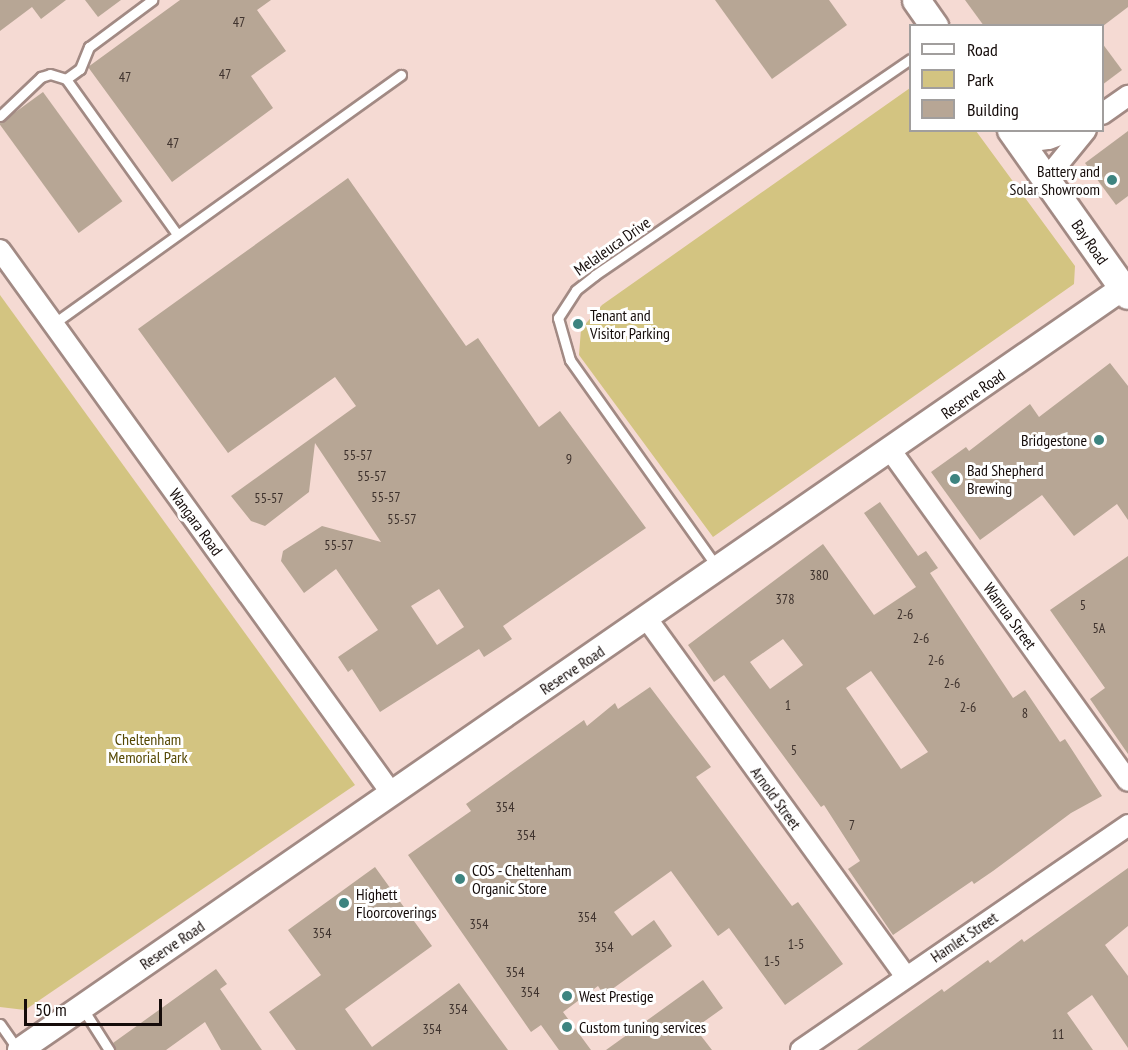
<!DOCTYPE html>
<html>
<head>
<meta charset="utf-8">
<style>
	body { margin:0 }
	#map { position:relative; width:1128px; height:1050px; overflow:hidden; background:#f5dad3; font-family:"PT Sans Narrow",sans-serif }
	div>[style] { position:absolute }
	.green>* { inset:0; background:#d3c481 }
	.building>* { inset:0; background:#b7a695; transform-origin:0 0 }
	.roads { filter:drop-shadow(2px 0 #a28a84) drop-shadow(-2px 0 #a28a84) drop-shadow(0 2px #a28a84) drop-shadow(0 -2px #a28a84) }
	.service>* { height:9px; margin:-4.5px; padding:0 4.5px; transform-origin:4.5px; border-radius:4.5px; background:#fff }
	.minor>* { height:20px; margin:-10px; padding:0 10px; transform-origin:10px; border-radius:10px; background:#fff }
	.tertiary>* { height:24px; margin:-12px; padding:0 12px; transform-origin:12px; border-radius:12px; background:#fff }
	.secondary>* { height:27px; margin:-13.5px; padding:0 13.5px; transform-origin:13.5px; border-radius:13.5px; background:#fff }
	.dots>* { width:16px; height:16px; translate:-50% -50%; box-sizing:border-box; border:3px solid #fff; border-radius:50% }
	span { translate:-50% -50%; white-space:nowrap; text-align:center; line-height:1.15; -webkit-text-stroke:6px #fff; paint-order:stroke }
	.number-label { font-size:14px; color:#3e322d }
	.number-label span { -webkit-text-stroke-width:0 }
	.poi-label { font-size:16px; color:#150c0a }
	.right { translate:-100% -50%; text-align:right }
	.left { translate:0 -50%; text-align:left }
	.street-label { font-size:16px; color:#150c0a }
	.park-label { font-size:16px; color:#554804 }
	.legend { position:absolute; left:909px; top:24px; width:195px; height:108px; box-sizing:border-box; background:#fff; border:2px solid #a19e9d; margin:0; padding:8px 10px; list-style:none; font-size:18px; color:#150c0a }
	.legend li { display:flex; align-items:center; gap:12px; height:30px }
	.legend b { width:30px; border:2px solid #a19e9d }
	.scale { position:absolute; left:24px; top:999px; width:138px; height:27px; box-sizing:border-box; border:3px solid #150c0a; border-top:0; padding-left:8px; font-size:18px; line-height:21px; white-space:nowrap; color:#150c0a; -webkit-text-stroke:4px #fff; paint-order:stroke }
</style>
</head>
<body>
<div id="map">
	<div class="green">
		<i style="clip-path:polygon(910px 88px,910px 130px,976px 131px,1075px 266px,1074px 284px,713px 537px,579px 355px,581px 329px,602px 305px)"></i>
		<i style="clip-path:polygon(0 295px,355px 785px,25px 1010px,0 1007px)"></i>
	</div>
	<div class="building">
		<i style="clip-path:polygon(0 0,66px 0,41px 19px,32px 7px,0 31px)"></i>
		<i style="clip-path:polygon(85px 0,121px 0,98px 17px)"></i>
		<i style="clip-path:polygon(180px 0,271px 0,257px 10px,286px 51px,251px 76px,273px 108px,172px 182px,88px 67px)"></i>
		<i style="clip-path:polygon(715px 0,829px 0,847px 25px,772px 79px)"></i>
		<i style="clip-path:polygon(965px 0,1128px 0,1128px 7px,1103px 26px,984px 26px)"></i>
		<i style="clip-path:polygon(1102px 43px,1122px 70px,1102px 85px)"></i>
		<i style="left:43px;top:92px;width:135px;height:54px;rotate:54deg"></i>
		<i style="clip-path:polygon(1128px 131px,1128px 196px,1116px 205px,1085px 163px)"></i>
		<i style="clip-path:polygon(evenodd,348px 178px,466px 346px,478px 338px,539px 427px,560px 411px,646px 528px,503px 626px,512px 639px,484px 657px,479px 649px,380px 712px,352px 669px,348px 672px,338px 657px,378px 630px,336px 569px,304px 593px,281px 561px,283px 551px,322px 526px,381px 542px,315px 443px,309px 492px,265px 526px,251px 521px,231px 496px,356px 406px,335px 377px,228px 453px,138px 329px,348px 178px,439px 589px,464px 627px,437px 645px,411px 606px,439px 589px)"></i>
		<i style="clip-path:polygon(1110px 363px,1128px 386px,1128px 520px,1117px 504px,1074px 536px,1042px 495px,980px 540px,931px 472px,966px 447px,969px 451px,1030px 404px,1039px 417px)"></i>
		<i style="clip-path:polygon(evenodd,880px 502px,918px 556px,926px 551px,938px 568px,930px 573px,1013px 698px,1025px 690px,1060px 742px,1065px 739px,1102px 796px,1071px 813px,993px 871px,974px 884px,972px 881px,893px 935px,848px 869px,860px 861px,824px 805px,821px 807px,724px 675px,714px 682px,688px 645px,823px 544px,874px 615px,916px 587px,864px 513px,880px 502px,783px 639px,803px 665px,770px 689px,750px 662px,783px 639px,880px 502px,871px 671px,928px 752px,901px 769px,846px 688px,871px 671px)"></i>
		<i style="clip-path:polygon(1128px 556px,1128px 754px,1090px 699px,1105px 688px,1050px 610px)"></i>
		<i style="clip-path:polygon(650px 687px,711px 767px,696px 777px,792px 906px,798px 902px,843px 964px,785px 1005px,729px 928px,718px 936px,671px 871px,614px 912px,632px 936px,654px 920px,672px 946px,604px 995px,598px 986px,563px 1012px,591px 1050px,559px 1050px,541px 1025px,531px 1032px,408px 855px,471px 811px,466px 804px,584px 720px,587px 726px,615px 703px,618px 709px)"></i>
		<i style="clip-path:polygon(375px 867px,432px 946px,345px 1009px,372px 1047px,459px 983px,508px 1050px,296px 1050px,269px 1012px,321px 975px,288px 930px)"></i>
		<i style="clip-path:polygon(1128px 868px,1128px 926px,1105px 945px,1128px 976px,1128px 1048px,1092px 995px,1067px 1013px,1093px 1050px,857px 1050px,942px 989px,944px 992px,988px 960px,990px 963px,1022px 939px,1024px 942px)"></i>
		<i style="clip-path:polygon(216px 969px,227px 984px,220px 989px,262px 1050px,221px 1050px,205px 1022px,166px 1050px,116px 1050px,113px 1043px)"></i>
		<i style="clip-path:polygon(703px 980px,723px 1008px,695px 1028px,712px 1050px,606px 1050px)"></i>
	</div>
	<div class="roads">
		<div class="service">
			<i style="left:66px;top:79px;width:191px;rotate:54.4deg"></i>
			<i style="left:0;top:116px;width:57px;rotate:-43.6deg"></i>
			<i style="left:41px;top:77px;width:9px;rotate:-18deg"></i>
			<i style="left:50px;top:74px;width:17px;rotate:17deg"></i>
			<i style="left:66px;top:79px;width:17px;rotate:-36deg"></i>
			<i style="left:80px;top:69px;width:24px;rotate:-68deg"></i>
			<i style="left:89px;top:47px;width:79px;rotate:-36.7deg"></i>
			<i style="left:53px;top:324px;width:428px;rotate:-35.6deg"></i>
			<i style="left:717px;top:567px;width:254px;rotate:-125.4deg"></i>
			<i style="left:570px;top:360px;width:44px;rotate:-105.9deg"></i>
			<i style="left:558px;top:318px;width:33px;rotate:-57deg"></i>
			<i style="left:576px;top:290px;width:24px;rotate:-38deg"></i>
			<i style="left:595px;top:275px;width:382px;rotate:-34.4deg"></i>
			<i style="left:83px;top:1009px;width:49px;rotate:57.6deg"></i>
			<i style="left:0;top:1024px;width:32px;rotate:55deg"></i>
		</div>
		<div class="minor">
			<i style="left:1102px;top:114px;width:32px;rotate:-35deg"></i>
			<i style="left:1019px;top:143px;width:30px;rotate:-8deg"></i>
			<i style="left:1049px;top:139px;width:26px;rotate:-21deg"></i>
			<i style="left:1046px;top:179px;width:63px;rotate:-50.8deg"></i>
			<i style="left:0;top:250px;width:671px;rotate:54.22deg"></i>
			<i style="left:891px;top:451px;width:406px;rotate:54.3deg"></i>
			<i style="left:647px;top:619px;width:442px;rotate:54.1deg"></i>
			<i style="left:801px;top:1050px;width:397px;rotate:-34.5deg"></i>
		</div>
		<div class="tertiary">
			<i style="left:20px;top:1050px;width:1341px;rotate:-34.64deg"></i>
		</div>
		<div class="secondary">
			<i style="left:916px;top:0;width:32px;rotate:55deg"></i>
			<i style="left:1011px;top:130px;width:202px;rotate:54.7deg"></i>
		</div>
	</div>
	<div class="dots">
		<i style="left:1112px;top:180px;background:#3d8480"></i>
		<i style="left:578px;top:324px;background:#3d8480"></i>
		<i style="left:1099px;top:440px;background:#3d8480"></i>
		<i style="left:955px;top:479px;background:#3d8480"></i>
		<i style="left:460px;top:879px;background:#3d8480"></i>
		<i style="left:344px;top:903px;background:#3d8480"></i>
		<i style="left:567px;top:996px;background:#3d8480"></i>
		<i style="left:567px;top:1027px;background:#3d8480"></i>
	</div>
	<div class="number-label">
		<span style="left:239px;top:22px">47</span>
		<span style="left:225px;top:74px">47</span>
		<span style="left:125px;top:77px">47</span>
		<span style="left:173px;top:143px">47</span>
		<span style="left:358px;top:455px">55-57</span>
		<span style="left:569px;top:459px">9</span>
		<span style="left:372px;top:476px">55-57</span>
		<span style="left:386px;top:497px">55-57</span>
		<span style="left:269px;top:498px">55-57</span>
		<span style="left:402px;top:519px">55-57</span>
		<span style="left:339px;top:545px">55-57</span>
		<span style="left:819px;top:575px">380</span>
		<span style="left:785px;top:599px">378</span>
		<span style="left:1083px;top:605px">5</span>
		<span style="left:905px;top:614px">2-6</span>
		<span style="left:1099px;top:628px">5A</span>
		<span style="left:921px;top:638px">2-6</span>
		<span style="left:936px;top:660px">2-6</span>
		<span style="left:952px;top:683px">2-6</span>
		<span style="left:788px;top:705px">1</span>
		<span style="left:968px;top:707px">2-6</span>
		<span style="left:1025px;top:713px">8</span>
		<span style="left:794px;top:750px">5</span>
		<span style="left:505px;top:807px">354</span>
		<span style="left:852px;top:825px">7</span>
		<span style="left:526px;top:835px">354</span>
		<span style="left:587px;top:917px">354</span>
		<span style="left:479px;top:924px">354</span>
		<span style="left:322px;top:933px">354</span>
		<span style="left:796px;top:944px">1-5</span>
		<span style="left:604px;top:947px">354</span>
		<span style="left:772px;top:961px">1-5</span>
		<span style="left:515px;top:972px">354</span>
		<span style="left:530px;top:992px">354</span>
		<span style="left:458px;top:1009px">354</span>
		<span style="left:432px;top:1029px">354</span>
		<span style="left:1058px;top:1034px">11</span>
	</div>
	<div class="poi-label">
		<span class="right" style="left:1100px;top:180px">Battery and<br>Solar Showroom</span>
		<span class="left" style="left:590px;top:324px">Tenant and<br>Visitor Parking</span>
		<span class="right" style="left:1087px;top:440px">Bridgestone</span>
		<span class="left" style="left:967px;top:479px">Bad Shepherd<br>Brewing</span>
		<span class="left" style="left:472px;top:879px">COS - Cheltenham<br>Organic Store</span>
		<span class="left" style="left:356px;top:903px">Highett<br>Floorcoverings</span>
		<span class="left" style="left:579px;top:996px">West Prestige</span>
		<span class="left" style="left:579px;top:1027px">Custom tuning services</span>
	</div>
	<div class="street-label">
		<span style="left:1090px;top:242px;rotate:55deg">Bay Road</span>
		<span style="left:612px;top:246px;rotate:-35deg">Melaleuca Drive</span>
		<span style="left:973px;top:394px;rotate:-35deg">Reserve Road</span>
		<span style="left:196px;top:522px;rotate:54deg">Wangara Road</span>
		<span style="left:1010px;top:616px;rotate:54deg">Wanrua Street</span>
		<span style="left:572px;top:670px;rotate:-34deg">Reserve Road</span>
		<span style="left:776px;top:798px;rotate:54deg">Arnold Street</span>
		<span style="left:964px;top:937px;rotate:-34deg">Hamlet Street</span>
		<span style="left:172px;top:945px;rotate:-34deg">Reserve Road</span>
	</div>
	<div class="park-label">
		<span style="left:148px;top:748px">Cheltenham<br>Memorial Park</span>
	</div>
	<ul class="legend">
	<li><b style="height:8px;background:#fff"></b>Road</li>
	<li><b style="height:16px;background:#d3c481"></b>Park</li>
	<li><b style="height:16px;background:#b7a695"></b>Building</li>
	</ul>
	<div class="scale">50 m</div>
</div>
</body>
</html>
